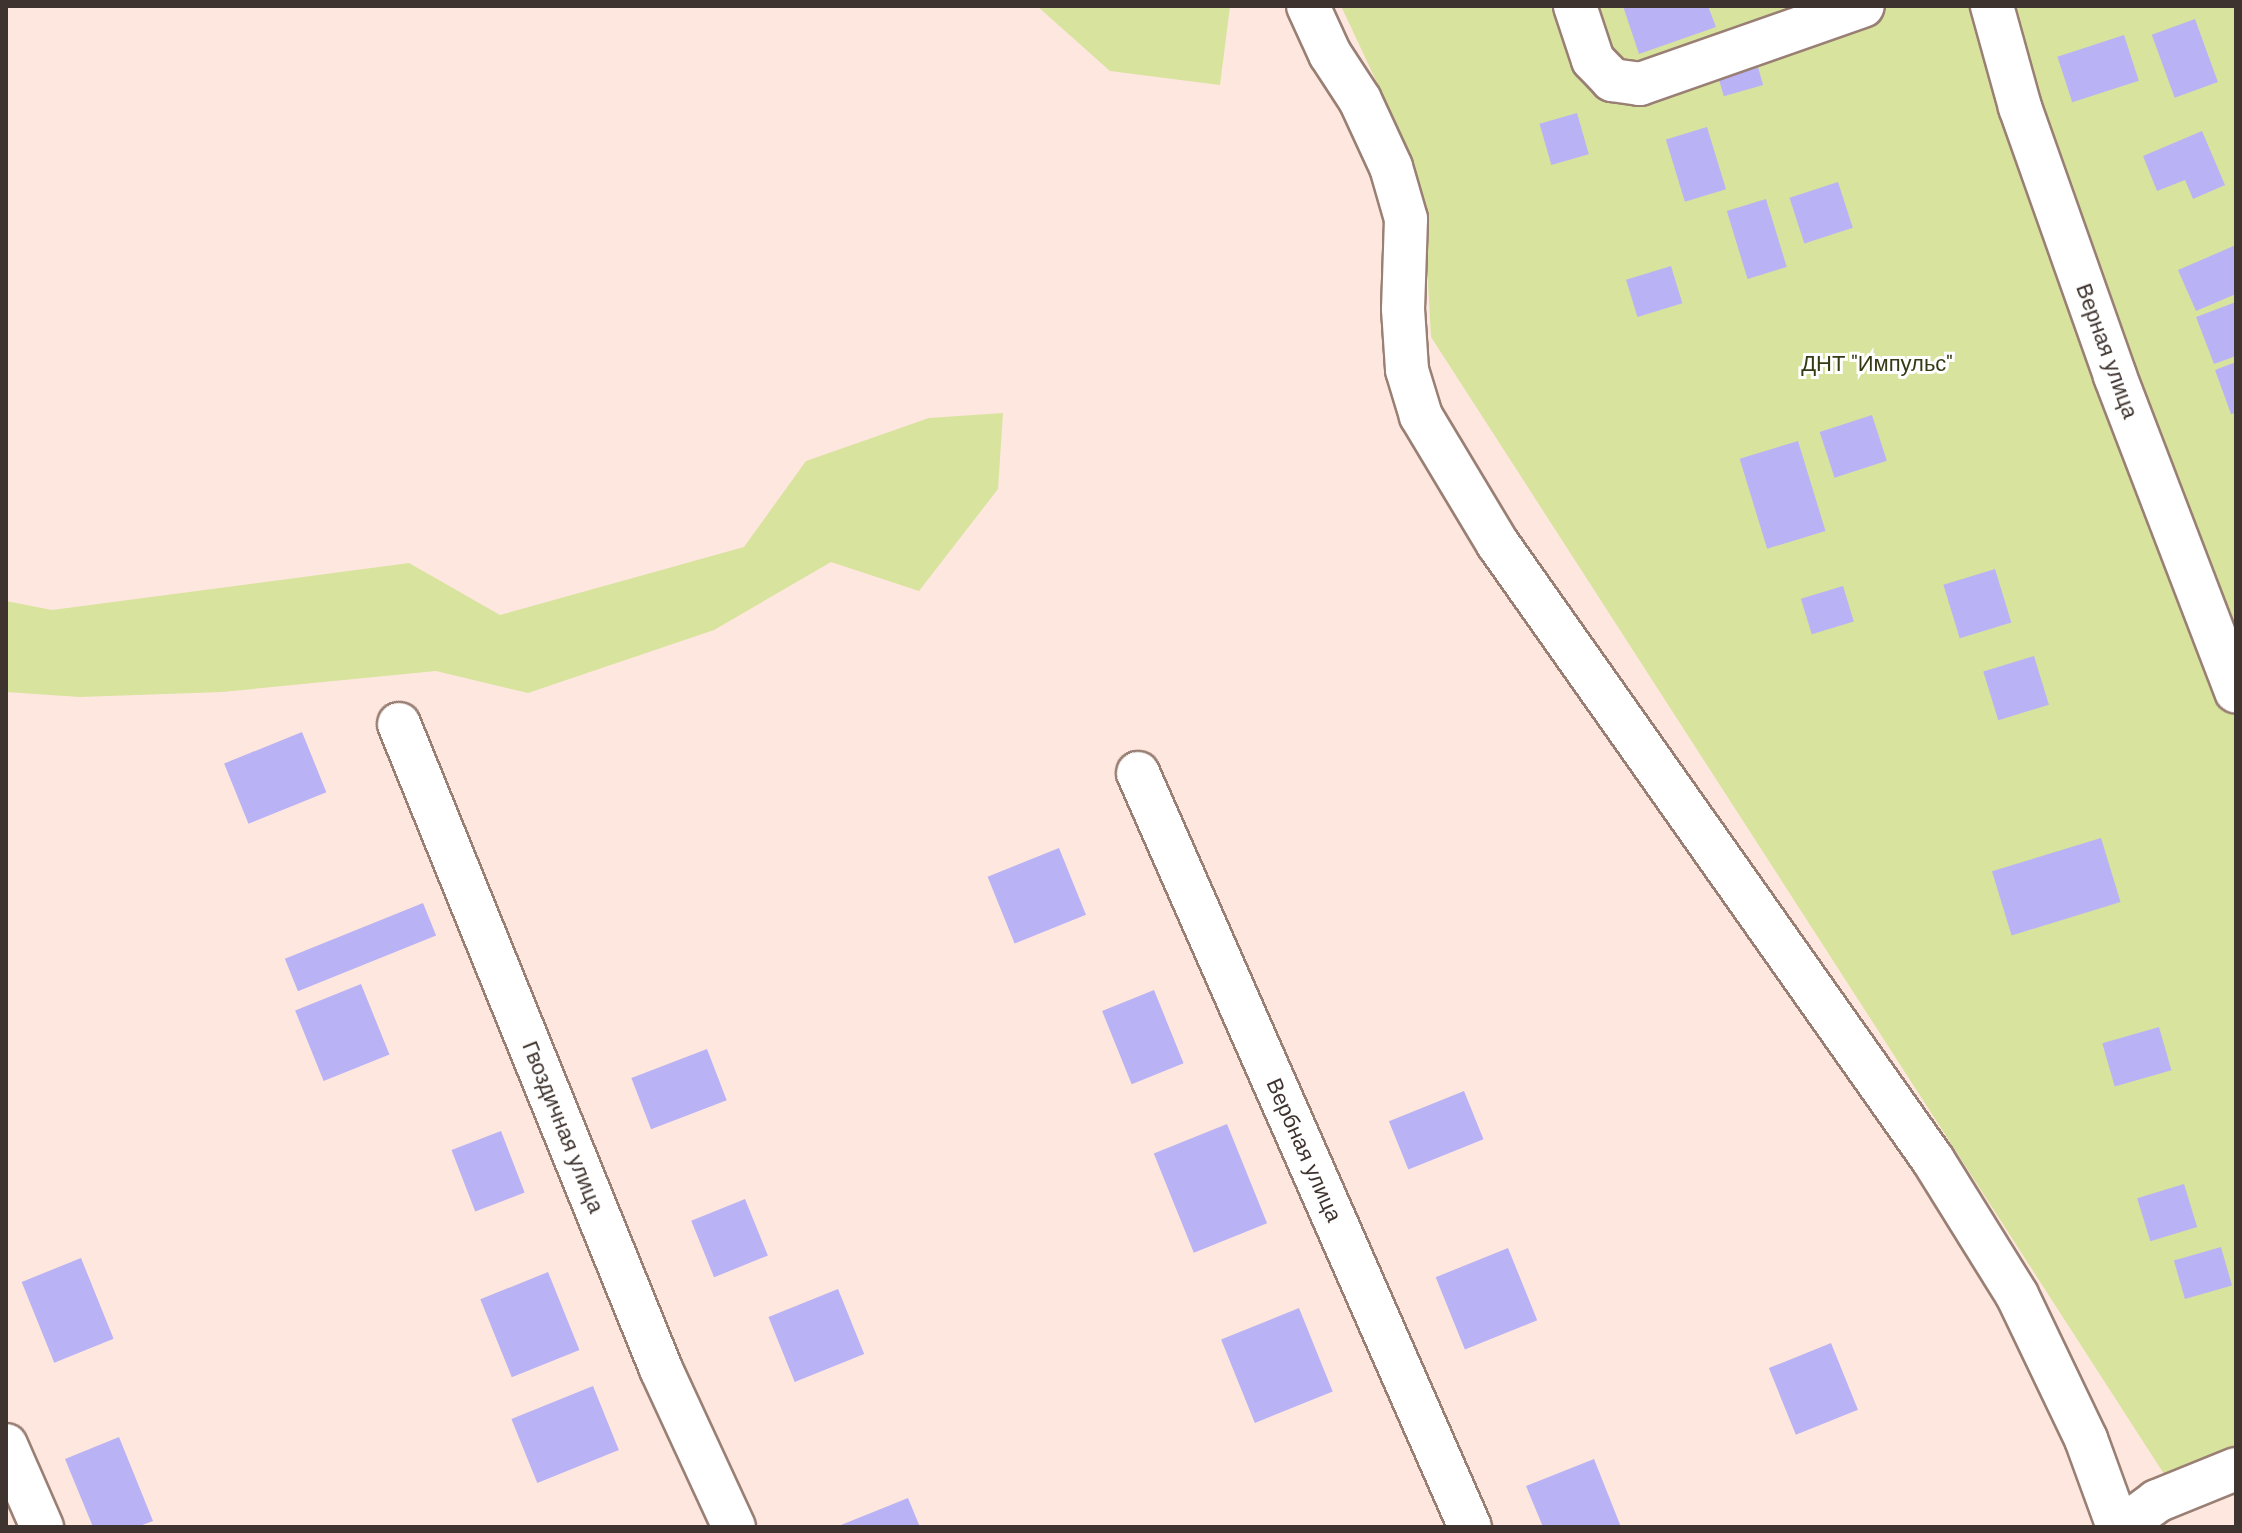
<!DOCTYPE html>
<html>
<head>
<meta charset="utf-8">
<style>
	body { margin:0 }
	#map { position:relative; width:2242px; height:1533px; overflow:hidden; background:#fee7de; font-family:"DM Sans",sans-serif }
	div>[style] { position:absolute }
	.green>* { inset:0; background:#d8e39e }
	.building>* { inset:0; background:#b9b3f5; transform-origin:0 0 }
	.roads { filter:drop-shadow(2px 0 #997f74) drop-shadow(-2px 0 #997f74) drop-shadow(0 2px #997f74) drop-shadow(0 -2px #997f74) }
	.minor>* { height:42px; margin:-21px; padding:0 21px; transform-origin:21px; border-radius:21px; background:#fff }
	span { translate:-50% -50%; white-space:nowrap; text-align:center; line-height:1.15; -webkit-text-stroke:6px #fff; paint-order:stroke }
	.street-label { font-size:22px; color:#3e332e }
	.park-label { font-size:22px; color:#353a14 }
	.frame { position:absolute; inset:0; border:8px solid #3e332e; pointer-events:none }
</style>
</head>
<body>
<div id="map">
	<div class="green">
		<i style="clip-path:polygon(1037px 6px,1230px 6px,1220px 85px,1110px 71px)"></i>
		<i style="clip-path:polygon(1341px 6px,2236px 6px,2236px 1452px,2164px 1474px,1431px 337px,1424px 210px,1394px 119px)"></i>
		<i style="clip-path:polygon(1003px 413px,998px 489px,919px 591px,831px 562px,714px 630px,528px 693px,436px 671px,222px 692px,80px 697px,6px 692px,6px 601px,52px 610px,409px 563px,500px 615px,744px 547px,806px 461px,929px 418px)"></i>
	</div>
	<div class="building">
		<i style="clip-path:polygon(1623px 6px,1708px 6px,1716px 27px,1639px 54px)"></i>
		<i style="left:2195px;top:19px;width:67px;height:46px;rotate:70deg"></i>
		<i style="left:2124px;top:35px;width:48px;height:70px;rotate:72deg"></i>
		<i style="left:1756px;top:60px;width:26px;height:41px;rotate:74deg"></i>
		<i style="left:1577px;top:113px;width:43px;height:39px;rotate:74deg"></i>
		<i style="left:1707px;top:127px;width:65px;height:43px;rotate:73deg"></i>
		<i style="clip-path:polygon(2202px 131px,2225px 185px,2193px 199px,2185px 180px,2157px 191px,2143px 156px)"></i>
		<i style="left:1838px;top:182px;width:48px;height:51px;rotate:72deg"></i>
		<i style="left:1766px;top:199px;width:71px;height:41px;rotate:73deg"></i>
		<i style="clip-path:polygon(2236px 245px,2236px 294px,2196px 311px,2178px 270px)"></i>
		<i style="left:1671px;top:266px;width:39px;height:47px;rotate:73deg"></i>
		<i style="clip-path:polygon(2236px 302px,2236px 356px,2214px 364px,2196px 317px)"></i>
		<i style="clip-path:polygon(2236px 362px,2236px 413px,2231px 414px,2215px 370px)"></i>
		<i style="left:1872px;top:415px;width:48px;height:55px;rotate:72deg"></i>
		<i style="left:1798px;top:441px;width:94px;height:61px;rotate:73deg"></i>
		<i style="left:1995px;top:569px;width:56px;height:54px;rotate:73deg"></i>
		<i style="left:1843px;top:586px;width:37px;height:44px;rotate:73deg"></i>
		<i style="left:2034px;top:656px;width:51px;height:53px;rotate:73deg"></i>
		<i style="left:302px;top:732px;width:65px;height:84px;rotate:68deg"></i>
		<i style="left:2101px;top:838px;width:67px;height:114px;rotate:73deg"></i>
		<i style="left:1059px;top:848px;width:72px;height:77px;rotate:68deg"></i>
		<i style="left:423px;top:903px;width:35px;height:149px;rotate:68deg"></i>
		<i style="left:361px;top:984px;width:76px;height:71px;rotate:68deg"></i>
		<i style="left:1154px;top:990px;width:79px;height:56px;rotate:68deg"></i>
		<i style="left:2159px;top:1027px;width:45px;height:59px;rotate:74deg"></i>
		<i style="left:707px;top:1049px;width:55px;height:81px;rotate:69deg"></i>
		<i style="left:1464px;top:1091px;width:52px;height:81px;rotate:68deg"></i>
		<i style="left:1227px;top:1124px;width:107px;height:79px;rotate:68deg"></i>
		<i style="left:501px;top:1131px;width:66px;height:53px;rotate:69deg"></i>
		<i style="left:2184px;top:1184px;width:45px;height:49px;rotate:73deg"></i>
		<i style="left:745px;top:1199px;width:61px;height:58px;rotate:68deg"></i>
		<i style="left:2221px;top:1247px;width:40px;height:49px;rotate:74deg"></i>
		<i style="left:1508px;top:1248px;width:78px;height:78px;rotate:68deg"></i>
		<i style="left:81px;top:1258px;width:87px;height:64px;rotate:68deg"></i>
		<i style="left:548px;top:1272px;width:84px;height:73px;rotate:68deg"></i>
		<i style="left:838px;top:1289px;width:70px;height:75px;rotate:68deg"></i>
		<i style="left:1299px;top:1308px;width:90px;height:84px;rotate:68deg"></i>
		<i style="left:1831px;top:1343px;width:72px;height:67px;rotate:68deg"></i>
		<i style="left:593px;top:1386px;width:69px;height:88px;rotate:68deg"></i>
		<i style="clip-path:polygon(119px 1437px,153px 1521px,137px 1527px,93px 1527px,65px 1459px)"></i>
		<i style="clip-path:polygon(1594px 1459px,1621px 1527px,1543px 1527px,1526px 1486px)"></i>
		<i style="clip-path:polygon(908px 1498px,920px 1527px,836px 1527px)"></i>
	</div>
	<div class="roads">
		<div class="minor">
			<i style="left:1308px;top:6px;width:53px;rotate:65.4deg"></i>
			<i style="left:1330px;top:54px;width:55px;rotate:56.9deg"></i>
			<i style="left:1360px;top:100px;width:74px;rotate:65.2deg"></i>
			<i style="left:1391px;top:167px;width:54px;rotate:73.9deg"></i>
			<i style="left:1406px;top:219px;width:90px;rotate:91.9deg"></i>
			<i style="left:1403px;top:309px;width:61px;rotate:86.2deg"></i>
			<i style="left:1407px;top:370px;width:48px;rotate:73.1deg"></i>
			<i style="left:1421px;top:416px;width:149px;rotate:59deg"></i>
			<i style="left:1498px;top:544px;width:754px;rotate:54.77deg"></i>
			<i style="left:1933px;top:1160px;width:159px;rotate:58.1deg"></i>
			<i style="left:2017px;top:1295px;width:160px;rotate:64.4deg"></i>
			<i style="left:2086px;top:1439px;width:94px;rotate:70deg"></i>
			<i style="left:1575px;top:6px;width:57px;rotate:71.6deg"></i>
			<i style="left:1593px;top:60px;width:28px;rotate:46deg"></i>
			<i style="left:1612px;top:80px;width:28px;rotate:8deg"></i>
			<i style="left:1640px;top:84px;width:236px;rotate:-19.3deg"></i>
			<i style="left:1992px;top:6px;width:105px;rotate:74.5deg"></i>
			<i style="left:2020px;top:107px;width:285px;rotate:70.5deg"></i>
			<i style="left:2115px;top:376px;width:338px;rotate:69deg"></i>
			<i style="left:399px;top:724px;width:696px;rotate:67.89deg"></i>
			<i style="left:661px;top:1369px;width:174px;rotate:65.2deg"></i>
			<i style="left:1138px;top:773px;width:824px;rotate:66.24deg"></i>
			<i style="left:6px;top:1445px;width:90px;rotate:66.3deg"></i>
			<i style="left:2122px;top:1527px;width:44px;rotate:-36.6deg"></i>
			<i style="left:2157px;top:1501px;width:85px;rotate:-22.1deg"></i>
		</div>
	</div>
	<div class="street-label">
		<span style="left:2107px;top:351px;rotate:70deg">Верная улица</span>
		<span style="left:563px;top:1127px;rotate:68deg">Гвоздичная улица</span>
		<span style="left:1304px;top:1150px;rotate:66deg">Вербная улица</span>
	</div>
	<div class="park-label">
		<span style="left:1877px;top:364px">ДНТ "Импульс"</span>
	</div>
	<div class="frame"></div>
</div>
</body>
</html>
